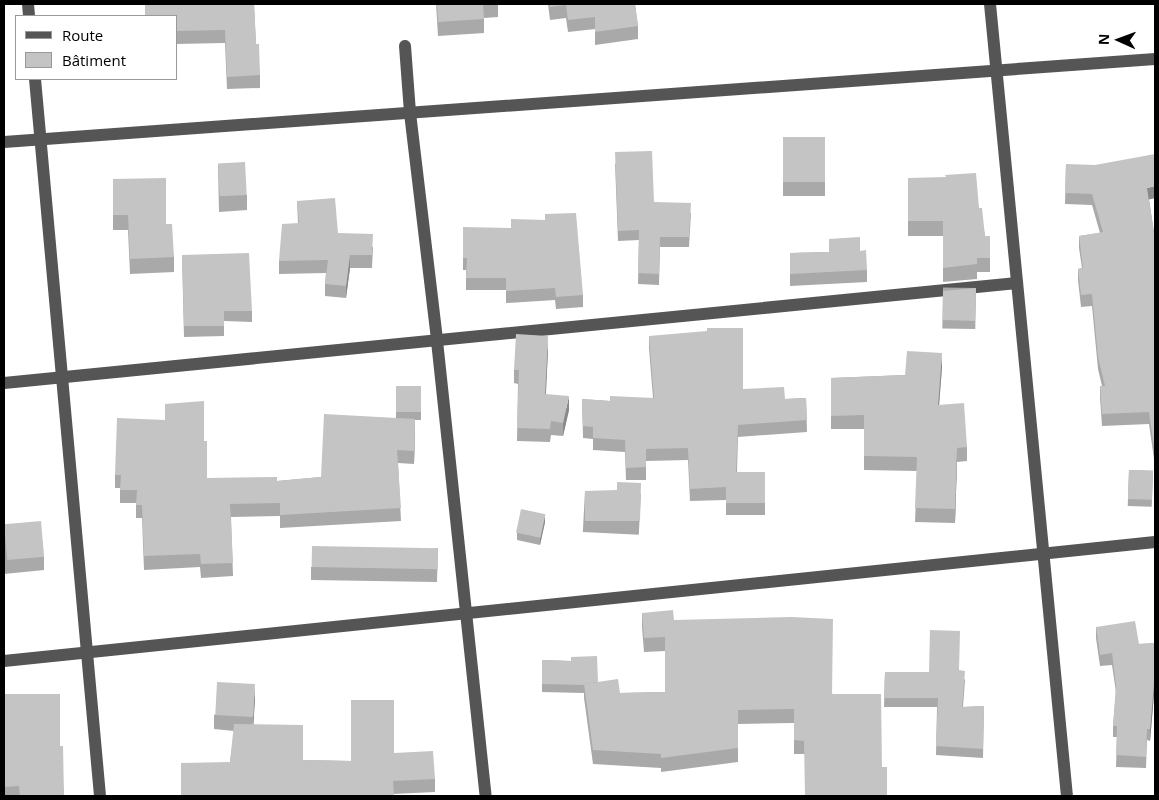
<!DOCTYPE html>
<html>
<head>
<meta charset="utf-8">
<style>
	body { margin:0 }
	#map { position:relative; width:1159px; height:800px; overflow:hidden; background:#fff; font-family:"Open Sans",sans-serif }
	div>[style] { position:absolute }
	.minor>* { height:12px; margin:-6px; padding:0 6px; transform-origin:6px; border-radius:6px; background:#555 }
	.wall>* { inset:0; background:#a9a9a9; transform-origin:0 0 }
	.shaded-wall>* { inset:0; background:#898989 }
	.building>* { inset:0; background:#c4c4c4; transform-origin:0 0 }
	span { translate:-50% -50%; white-space:nowrap; text-align:center; line-height:1.15; -webkit-text-stroke:4px #fff; paint-order:stroke }
	.frame { position:absolute; inset:0; border:5px solid #000; pointer-events:none }
	.legend { position:absolute; left:15px; top:15px; width:162px; height:65px; box-sizing:border-box; background:#fff; border:1px solid #999; margin:0; padding:6px 9px; list-style:none; font-size:15px; color:#000 }
	.legend li { display:flex; align-items:center; gap:10px; height:25px }
	.legend b { width:25px; border:1px solid #999 }
	.north { position:absolute; left:1094px; top:15px; width:50px; height:50px; -webkit-text-stroke:4px #fff; paint-order:stroke; rotate:272deg; font-size:14px; font-weight:700; line-height:20px; text-align:center; color:#000 }
	.north::after { content:''; display:block; margin:auto; width:18px; height:22px; background:#000; clip-path:polygon(50% 0,100% 100%,50% 72%,0 100%) }
</style>
</head>
<body>
<div id="map">
	<div class="minor">
		<i style="left:28px;top:4px;width:12px;rotate:85deg"></i>
		<i style="left:990px;top:4px;width:796px;rotate:84.45deg"></i>
		<i style="left:405px;top:46px;width:67px;rotate:85.7deg"></i>
		<i style="left:410px;top:113px;width:230px;rotate:83.2deg"></i>
		<i style="left:437px;top:341px;width:458px;rotate:83.9deg"></i>
		<i style="left:35px;top:79px;width:720px;rotate:84.82deg"></i>
		<i style="left:4px;top:142px;width:1154px;rotate:-4.12deg"></i>
		<i style="left:4px;top:383px;width:1018px;rotate:-5.64deg"></i>
		<i style="left:4px;top:661px;width:1157px;rotate:-5.9deg"></i>
	</div>
	<div class="wall">
		<i style="clip-path:polygon(254px 4px,256px 44px,260px 75px,260px 88px,227px 89px,225px 43px,176px 44px,176px 16px)"></i>
		<i style="clip-path:polygon(436px 4px,498px 4px,498px 17px,484px 18px,484px 33px,438px 36px)"></i>
		<i style="clip-path:polygon(548px 4px,635px 4px,638px 26px,638px 39px,595px 45px,595px 29px,568px 32px,566px 18px,550px 20px)"></i>
		<i style="left:825px;top:137px;width:59px;height:42px;rotate:90deg"></i>
		<i style="clip-path:polygon(615px 163px,654px 202px,691px 213px,689px 247px,660px 247px,659px 285px,638px 284px,639px 240px,618px 241px)"></i>
		<i style="clip-path:polygon(218px 164px,247px 195px,247px 210px,219px 212px)"></i>
		<i style="clip-path:polygon(1066px 164px,1155px 198px,1149px 199px,1155px 239px,1155px 466px,1149px 424px,1102px 426px,1100px 398px,1100px 386px,1102px 386px,1098px 369px,1092px 306px,1081px 307px,1078px 280px,1078px 269px,1082px 268px,1079px 248px,1079px 236px,1100px 233px,1092px 205px,1065px 204px)"></i>
		<i style="clip-path:polygon(908px 178px,979px 208px,990px 258px,990px 272px,977px 272px,977px 279px,943px 282px,943px 236px,908px 236px)"></i>
		<i style="clip-path:polygon(113px 179px,166px 224px,174px 257px,174px 272px,130px 274px,128px 230px,113px 230px)"></i>
		<i style="clip-path:polygon(297px 201px,338px 233px,373px 247px,372px 268px,350px 268px,346px 298px,325px 296px,325px 284px,326px 273px,279px 274px,279px 261px,298px 223px)"></i>
		<i style="clip-path:polygon(463px 227px,583px 295px,583px 307px,556px 309px,555px 300px,506px 303px,506px 290px,466px 290px,466px 270px,463px 270px)"></i>
		<i style="clip-path:polygon(829px 239px,860px 251px,867px 270px,867px 282px,790px 286px,790px 253px,829px 252px)"></i>
		<i style="clip-path:polygon(182px 255px,252px 311px,252px 322px,224px 321px,224px 336px,184px 337px)"></i>
		<i style="left:976px;top:288px;width:41px;height:33px;rotate:91deg"></i>
		<i style="clip-path:polygon(649px 336px,743px 389px,785px 399px,806px 398px,807px 432px,738px 437px,737px 472px,765px 472px,765px 515px,726px 515px,726px 500px,690px 501px,688px 460px,646px 461px,646px 480px,626px 480px,625px 452px,593px 450px,593px 439px,583px 438px,582px 399px,610px 401px,653px 398px,649px 348px)"></i>
		<i style="clip-path:polygon(548px 350px,546px 394px,569px 410px,563px 436px,551px 435px,550px 442px,517px 441px,518px 384px,514px 383px,514px 370px)"></i>
		<i style="clip-path:polygon(942px 367px,939px 405px,967px 447px,967px 461px,957px 462px,955px 523px,915px 522px,917px 471px,864px 470px,864px 429px,831px 429px,831px 378px,905px 375px)"></i>
		<i style="clip-path:polygon(396px 386px,421px 386px,421px 420px,415px 420px,414px 464px,398px 463px,401px 521px,280px 528px,280px 516px,231px 517px,233px 576px,201px 578px,200px 567px,144px 570px,142px 518px,136px 518px,136px 503px,120px 503px,120px 488px,115px 488px,115px 475px,204px 441px,207px 478px,277px 481px,321px 477px,396px 418px)"></i>
		<i style="left:1129px;top:470px;width:24px;height:36px;rotate:2deg"></i>
		<i style="left:585px;top:491px;width:56px;height:41px;rotate:3deg"></i>
		<i style="clip-path:polygon(545px 522px,540px 545px,517px 540px,517px 533px)"></i>
		<i style="clip-path:polygon(4px 525px,44px 557px,44px 570px,4px 574px)"></i>
		<i style="clip-path:polygon(438px 548px,437px 582px,311px 580px,311px 567px)"></i>
		<i style="clip-path:polygon(642px 613px,674px 620px,833px 694px,882px 767px,887px 796px,804px 754px,794px 754px,794px 723px,738px 724px,738px 762px,661px 772px,661px 768px,593px 764px,584px 698px,584px 693px,542px 692px,542px 660px,571px 661px,598px 682px,620px 693px,665px 692px,665px 651px,644px 652px,642px 627px)"></i>
		<i style="clip-path:polygon(1096px 627px,1139px 644px,1155px 643px,1155px 683px,1150px 741px,1147px 740px,1146px 768px,1116px 767px,1117px 737px,1113px 737px,1113px 726px,1116px 692px,1112px 665px,1100px 666px,1096px 638px)"></i>
		<i style="clip-path:polygon(959px 670px,965px 680px,963px 707px,984px 706px,983px 758px,936px 755px,937px 707px,884px 707px,885px 672px,929px 672px)"></i>
		<i style="clip-path:polygon(4px 694px,60px 746px,64px 796px,4px 796px)"></i>
		<i style="clip-path:polygon(255px 699px,253px 724px,303px 760px,351px 761px,394px 753px,435px 779px,435px 792px,393px 794px,230px 762px,234px 731px,214px 729px,214px 715px)"></i>
	</div>
	<div class="shaded-wall">
		<i style="clip-path:polygon(1155px 186px,1155px 198px,1147px 200px,1147px 188px)"></i>
		<i style="clip-path:polygon(350px 255px,350px 268px,346px 298px,346px 286px)"></i>
		<i style="clip-path:polygon(548px 336px,548px 350px,545px 408px,545px 394px)"></i>
		<i style="clip-path:polygon(942px 353px,942px 367px,938px 419px,938px 405px)"></i>
		<i style="clip-path:polygon(569px 396px,569px 410px,563px 436px,563px 423px)"></i>
		<i style="clip-path:polygon(415px 419px,415px 432px,414px 464px,414px 451px)"></i>
		<i style="clip-path:polygon(957px 448px,957px 462px,955px 523px,955px 509px)"></i>
		<i style="clip-path:polygon(545px 514px,545px 522px,540px 545px,540px 538px)"></i>
		<i style="clip-path:polygon(1155px 672px,1155px 683px,1150px 741px,1150px 729px)"></i>
		<i style="clip-path:polygon(255px 684px,255px 699px,253px 732px,253px 717px)"></i>
	</div>
	<div class="building">
		<i style="clip-path:polygon(145px 4px,254px 4px,256px 44px,259px 44px,260px 75px,227px 77px,225px 30px,176px 31px,176px 16px,145px 16px)"></i>
		<i style="clip-path:polygon(437px 4px,490px 4px,483px 4px,484px 19px,438px 22px)"></i>
		<i style="clip-path:polygon(549px 4px,635px 4px,638px 26px,595px 32px,595px 17px,568px 20px,566px 5px,550px 7px)"></i>
		<i style="left:825px;top:137px;width:45px;height:42px;rotate:90deg"></i>
		<i style="clip-path:polygon(652px 151px,654px 202px,691px 203px,689px 237px,660px 237px,659px 274px,638px 273px,639px 230px,618px 231px,615px 152px)"></i>
		<i style="clip-path:polygon(1155px 154px,1155px 186px,1147px 188px,1155px 239px,1155px 454px,1149px 412px,1102px 414px,1100px 386px,1105px 386px,1098px 357px,1092px 294px,1081px 295px,1078px 269px,1083px 268px,1079px 236px,1103px 232px,1092px 194px,1065px 193px,1066px 164px,1095px 165px)"></i>
		<i style="left:245px;top:162px;width:33px;height:27px;rotate:87deg"></i>
		<i style="clip-path:polygon(976px 173px,979px 208px,982px 208px,985px 236px,990px 236px,990px 258px,977px 258px,977px 264px,943px 268px,943px 221px,908px 221px,908px 178px,946px 177px,945px 175px)"></i>
		<i style="clip-path:polygon(166px 178px,166px 224px,172px 224px,174px 257px,130px 259px,128px 215px,113px 215px,113px 179px)"></i>
		<i style="clip-path:polygon(335px 198px,338px 233px,373px 234px,372px 255px,350px 255px,346px 286px,325px 284px,328px 260px,279px 261px,282px 224px,299px 223px,297px 201px)"></i>
		<i style="clip-path:polygon(576px 213px,583px 295px,556px 297px,555px 288px,506px 291px,506px 278px,466px 278px,467px 258px,463px 258px,463px 227px,511px 228px,511px 219px,545px 220px,545px 214px)"></i>
		<i style="clip-path:polygon(860px 237px,860px 251px,866px 250px,867px 270px,790px 274px,790px 253px,829px 252px,829px 239px)"></i>
		<i style="clip-path:polygon(249px 253px,252px 311px,224px 311px,224px 326px,184px 326px,182px 255px)"></i>
		<i style="clip-path:polygon(976px 288px,975px 321px,943px 320px,943px 291px)"></i>
		<i style="clip-path:polygon(707px 328px,743px 328px,743px 389px,784px 387px,785px 399px,806px 398px,807px 420px,738px 425px,736px 472px,765px 472px,765px 503px,726px 503px,726px 487px,690px 489px,688px 448px,646px 449px,646px 467px,626px 468px,625px 440px,593px 438px,593px 427px,583px 426px,582px 399px,610px 401px,610px 396px,654px 398px,649px 336px,707px 331px)"></i>
		<i style="clip-path:polygon(516px 334px,548px 336px,545px 394px,569px 396px,563px 423px,551px 421px,550px 429px,517px 428px,519px 370px,514px 370px)"></i>
		<i style="clip-path:polygon(907px 351px,942px 353px,938px 405px,964px 403px,967px 447px,957px 448px,955px 509px,915px 508px,917px 457px,864px 456px,864px 415px,831px 416px,831px 378px,905px 375px)"></i>
		<i style="left:396px;top:386px;width:25px;height:26px"></i>
		<i style="clip-path:polygon(204px 401px,204px 441px,207px 441px,207px 478px,277px 477px,277px 481px,321px 477px,324px 414px,415px 419px,414px 451px,397px 450px,401px 508px,280px 515px,280px 503px,230px 504px,233px 563px,201px 564px,200px 554px,144px 556px,142px 505px,136px 505px,137px 490px,120px 490px,121px 475px,115px 475px,117px 418px,165px 420px,165px 404px)"></i>
		<i style="left:1129px;top:470px;width:24px;height:29px;rotate:2deg"></i>
		<i style="clip-path:polygon(617px 482px,641px 483px,640px 521px,585px 521px,585px 491px,617px 490px)"></i>
		<i style="left:521px;top:509px;width:25px;height:24px;rotate:12deg"></i>
		<i style="left:41px;top:521px;width:36px;height:37px;rotate:85deg"></i>
		<i style="left:312px;top:546px;width:126px;height:21px;rotate:1deg"></i>
		<i style="clip-path:polygon(673px 610px,674px 620px,791px 617px,833px 619px,832px 694px,881px 694px,882px 767px,887px 767px,887px 796px,805px 796px,804px 741px,794px 740px,794px 709px,738px 710px,738px 748px,661px 758px,661px 754px,593px 750px,584px 684px,618px 679px,620px 693px,665px 692px,665px 637px,644px 638px,642px 613px)"></i>
		<i style="clip-path:polygon(1135px 621px,1139px 644px,1155px 643px,1155px 672px,1150px 729px,1147px 729px,1146px 757px,1116px 755px,1117px 726px,1113px 726px,1116px 685px,1112px 653px,1100px 655px,1096px 627px)"></i>
		<i style="clip-path:polygon(930px 630px,960px 631px,959px 670px,965px 671px,962px 707px,984px 706px,983px 749px,936px 746px,938px 698px,884px 698px,885px 672px,929px 672px)"></i>
		<i style="clip-path:polygon(597px 656px,598px 682px,584px 684px,584px 685px,542px 684px,542px 660px,571px 661px,571px 657px)"></i>
		<i style="left:217px;top:682px;width:38px;height:33px;rotate:3deg"></i>
		<i style="clip-path:polygon(4px 694px,60px 694px,60px 746px,63px 746px,64px 796px,20px 796px,19px 786px,4px 787px)"></i>
		<i style="clip-path:polygon(351px 700px,394px 700px,394px 753px,433px 751px,435px 779px,393px 781px,394px 796px,181px 796px,181px 763px,230px 762px,234px 724px,303px 725px,303px 760px,351px 761px)"></i>
	</div>
	<div class="frame"></div>
	<ul class="legend">
	<li><b style="height:6px;background:#555"></b>Route</li>
	<li><b style="height:14px;background:#c4c4c4"></b>Bâtiment</li>
	</ul>
	<div class="north">N</div>
</div>
</body>
</html>
